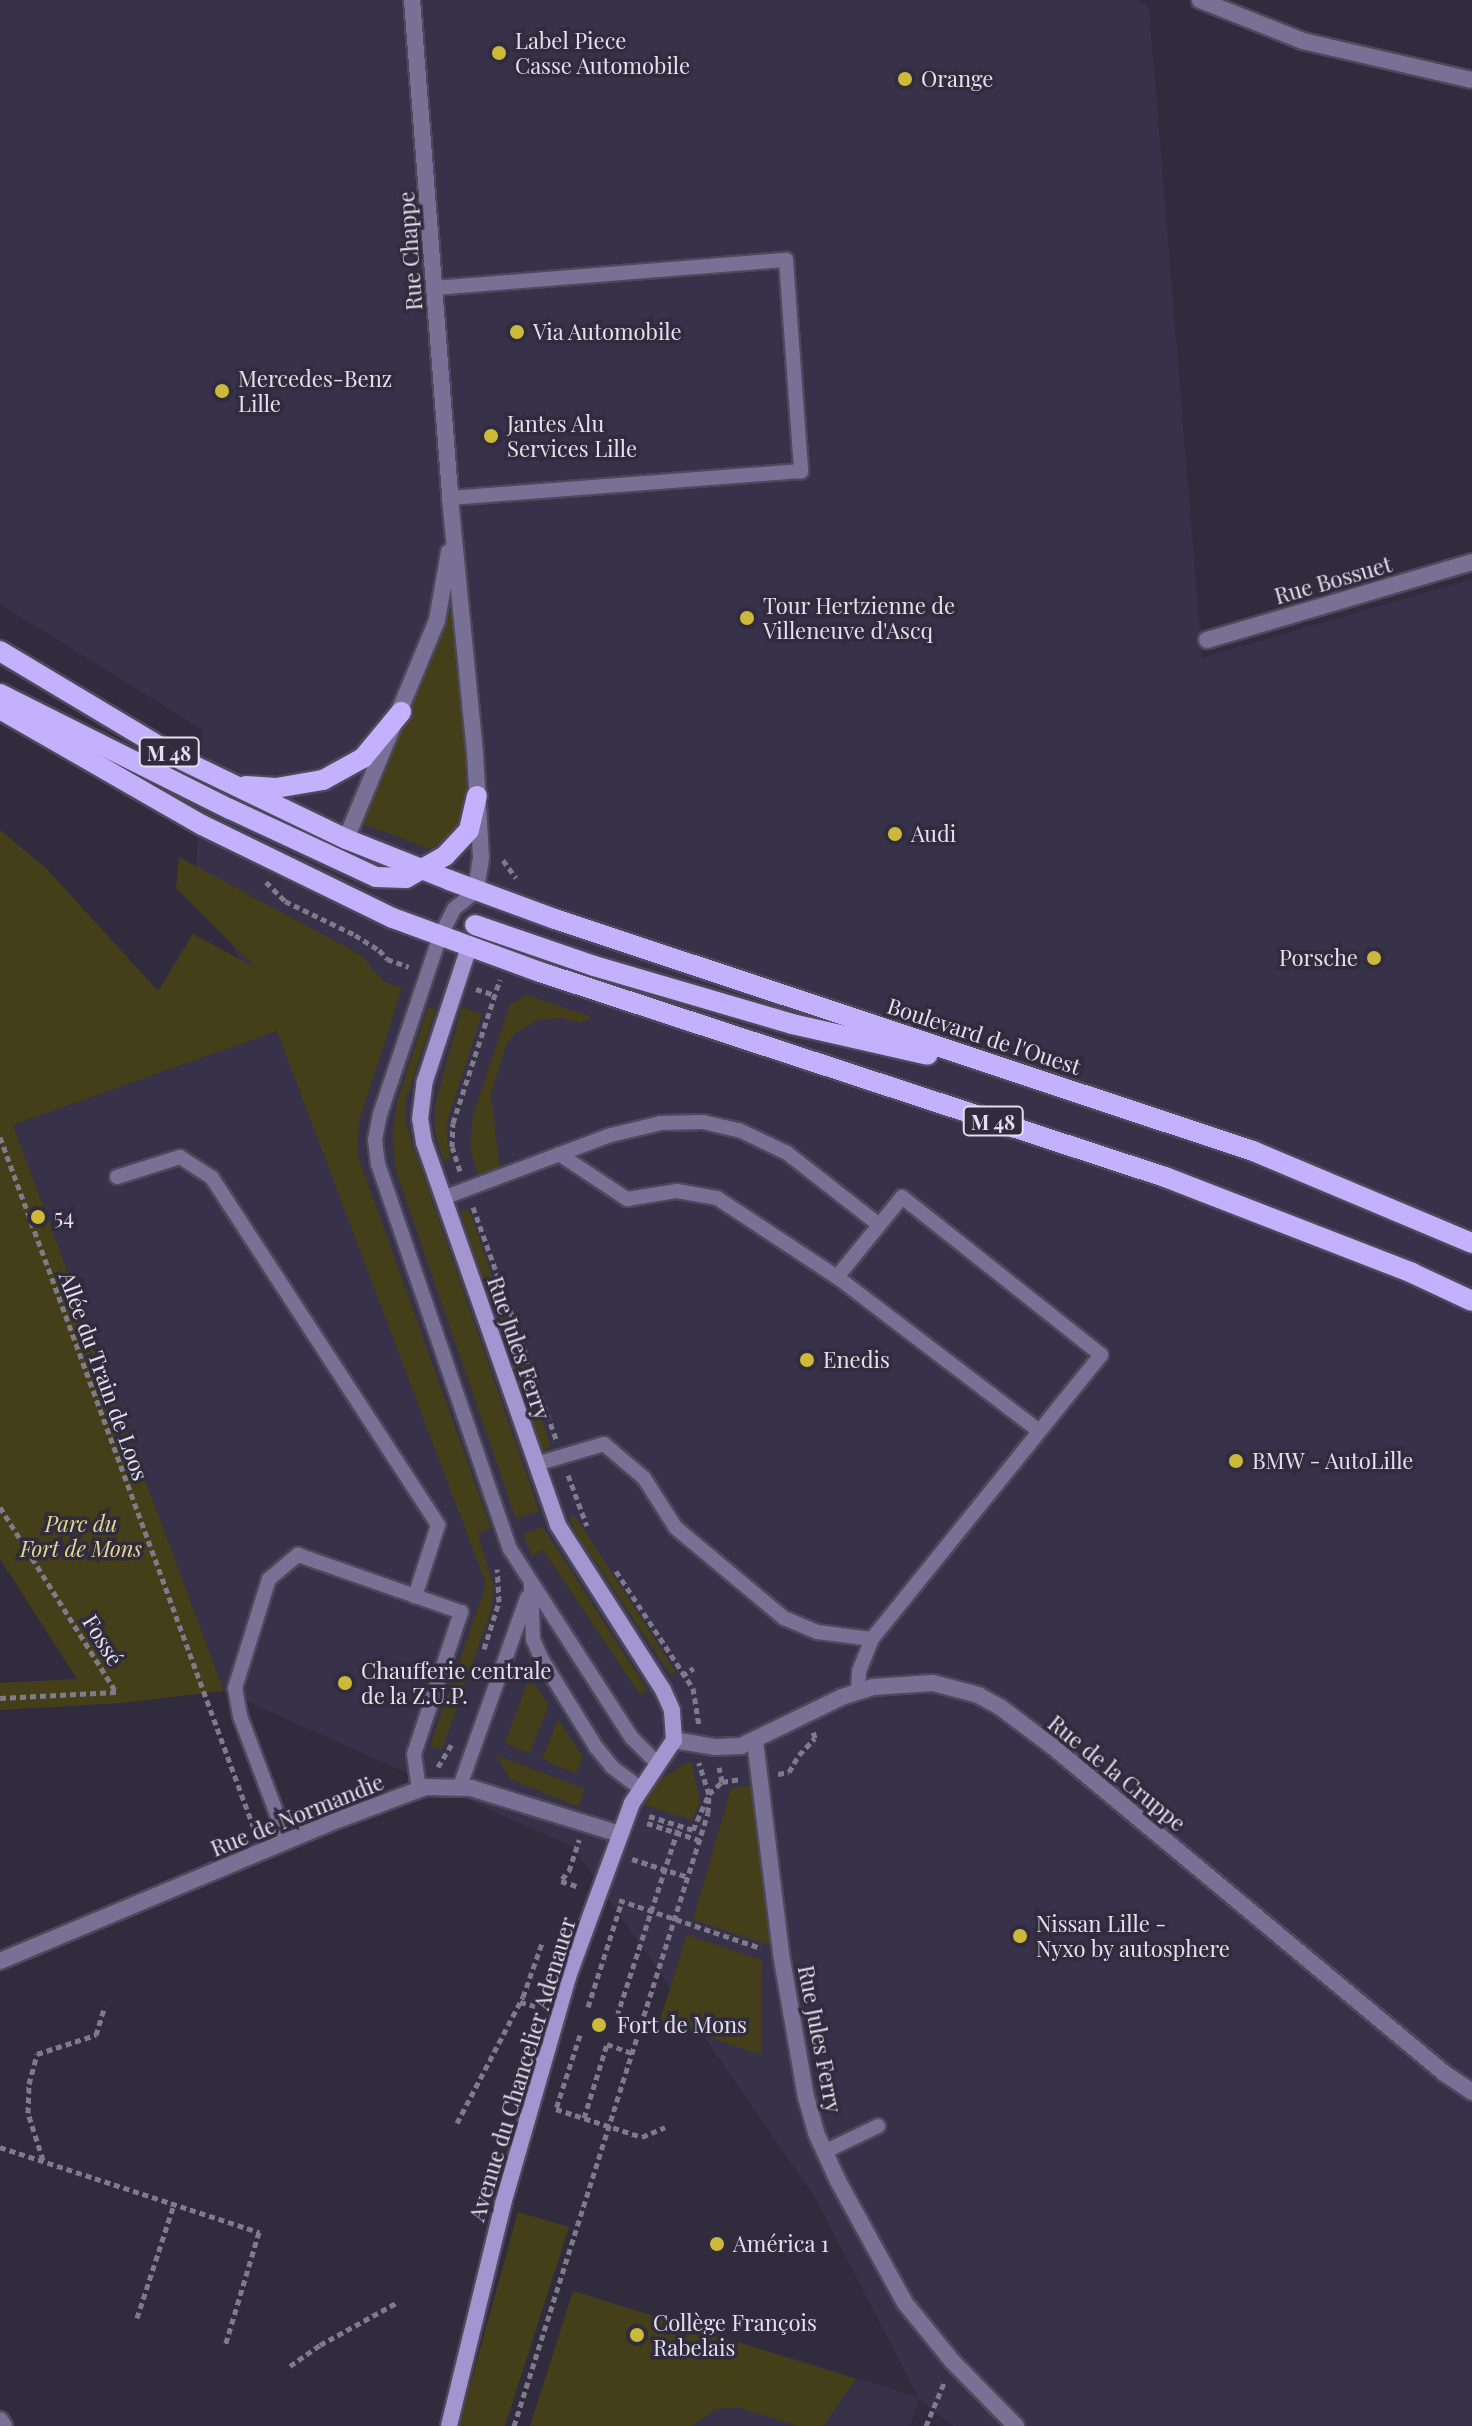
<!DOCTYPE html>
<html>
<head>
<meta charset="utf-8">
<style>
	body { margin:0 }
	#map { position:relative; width:1472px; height:2426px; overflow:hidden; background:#302c3e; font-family:"Playfair Display",serif }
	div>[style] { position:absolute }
	.built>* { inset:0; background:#37314a }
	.green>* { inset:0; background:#443e19; transform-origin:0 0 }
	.path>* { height:5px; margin-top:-2.5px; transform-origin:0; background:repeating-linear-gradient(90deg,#7f7b8b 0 6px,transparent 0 10px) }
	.roads { filter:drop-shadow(2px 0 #4c495a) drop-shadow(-2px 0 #4c495a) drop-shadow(0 2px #4c495a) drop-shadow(0 -2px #4c495a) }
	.service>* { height:14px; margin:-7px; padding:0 7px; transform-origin:7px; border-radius:7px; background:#797195 }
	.minor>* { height:16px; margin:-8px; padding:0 8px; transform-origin:8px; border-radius:8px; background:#797195 }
	.secondary>* { height:16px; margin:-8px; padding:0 8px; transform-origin:8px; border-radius:8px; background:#a395d0 }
	.primary>* { height:20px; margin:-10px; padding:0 10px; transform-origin:10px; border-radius:10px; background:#c4b1fd }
	.dots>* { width:22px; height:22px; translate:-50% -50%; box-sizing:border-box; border:4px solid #302c3e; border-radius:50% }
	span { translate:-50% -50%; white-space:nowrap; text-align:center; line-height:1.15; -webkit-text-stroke:7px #302c3e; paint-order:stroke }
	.shield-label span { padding:2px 6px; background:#302c3e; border:2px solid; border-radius:6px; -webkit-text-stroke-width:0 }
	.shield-label { font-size:20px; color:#e2e0ec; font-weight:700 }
	.poi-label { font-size:22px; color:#e2e0ec }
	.left { translate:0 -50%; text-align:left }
	.right { translate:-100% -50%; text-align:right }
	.street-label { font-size:22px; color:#e2e0ec }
	.park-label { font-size:22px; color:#e2d78c; font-style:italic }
</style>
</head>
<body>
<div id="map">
	<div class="built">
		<i style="clip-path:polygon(0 0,1137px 0,1149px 8px,1202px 658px,1472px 579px,1472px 2426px,953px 2426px,919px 2399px,910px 2426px,530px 2426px,573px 2291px,918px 2397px,816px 2199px,573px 1847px,224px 1691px,13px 1125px,277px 1031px,196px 875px,203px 730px,0 604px)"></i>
	</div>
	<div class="green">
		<i style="clip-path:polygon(454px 608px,468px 791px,464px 817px,450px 838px,430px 849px,363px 824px,448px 614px)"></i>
		<i style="clip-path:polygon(0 830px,46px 868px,158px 991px,193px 934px,256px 968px,176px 888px,179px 857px,361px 955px,383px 981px,402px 988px,359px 1122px,357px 1153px,491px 1528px,478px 1534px,494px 1587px,491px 1611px,442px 1749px,430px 1746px,486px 1584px,277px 1031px,13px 1125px,224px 1691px,121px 1703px,0 1710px,0 1683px,77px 1679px,0 1559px)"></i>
		<i style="clip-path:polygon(527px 995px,592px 1017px,580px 1023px,562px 1018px,538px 1020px,515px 1033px,506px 1045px,491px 1095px,500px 1170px,479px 1178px,470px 1148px,473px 1115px,510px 1004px)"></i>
		<i style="clip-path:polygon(428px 1007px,436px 1009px,406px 1100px,405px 1122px,539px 1511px,516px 1519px,395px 1168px,393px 1134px,397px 1102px)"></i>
		<i style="clip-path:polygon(462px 1007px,482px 1014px,446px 1125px,450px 1159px,443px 1161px,435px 1132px,435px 1105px)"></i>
		<i style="left:469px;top:1209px;width:252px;height:9px;rotate:71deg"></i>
		<i style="clip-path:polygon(575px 1516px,676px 1672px,671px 1675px,576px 1533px,569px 1518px)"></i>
		<i style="clip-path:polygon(543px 1527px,647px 1690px,640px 1695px,543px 1550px,532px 1556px,523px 1534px)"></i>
		<i style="clip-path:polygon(533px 1681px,549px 1705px,529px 1754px,505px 1743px,527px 1683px)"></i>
		<i style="clip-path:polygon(558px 1719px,583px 1757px,576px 1774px,542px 1759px)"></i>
		<i style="clip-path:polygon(496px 1755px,585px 1789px,578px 1807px,510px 1779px)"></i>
		<i style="clip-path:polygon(691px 1761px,700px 1802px,692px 1820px,644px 1805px,660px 1779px)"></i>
		<i style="clip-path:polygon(752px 1785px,773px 1946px,693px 1920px,731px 1788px)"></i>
		<i style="clip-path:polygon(687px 1935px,762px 1960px,761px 2055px,660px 2020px)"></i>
		<i style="clip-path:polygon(518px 2212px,569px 2227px,505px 2426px,459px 2426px)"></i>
		<i style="clip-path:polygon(573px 2291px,856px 2379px,823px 2426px,798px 2426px,737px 2407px,716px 2409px,692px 2426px,530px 2426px)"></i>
	</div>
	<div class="path">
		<i style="left:503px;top:860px;width:22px;rotate:54deg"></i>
		<i style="left:266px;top:882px;width:27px;rotate:45deg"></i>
		<i style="left:285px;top:901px;width:78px;rotate:25.9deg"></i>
		<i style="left:355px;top:935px;width:28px;rotate:32deg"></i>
		<i style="left:379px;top:950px;width:12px;rotate:48deg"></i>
		<i style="left:387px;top:959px;width:23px;rotate:20deg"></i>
		<i style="left:476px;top:989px;width:20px;rotate:18deg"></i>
		<i style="left:0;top:1137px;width:743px;rotate:69.83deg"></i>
		<i style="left:460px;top:1171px;width:25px;rotate:-108deg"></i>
		<i style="left:452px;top:1147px;width:24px;rotate:-88deg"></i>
		<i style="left:453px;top:1123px;width:151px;rotate:-71.9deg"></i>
		<i style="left:473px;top:1207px;width:246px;rotate:70.3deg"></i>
		<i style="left:568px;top:1475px;width:54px;rotate:69.6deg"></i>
		<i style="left:0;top:1507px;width:218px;rotate:57.9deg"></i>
		<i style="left:116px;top:1692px;width:116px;rotate:177deg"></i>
		<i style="left:616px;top:1571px;width:140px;rotate:56.7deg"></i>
		<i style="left:693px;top:1688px;width:37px;rotate:81deg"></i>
		<i style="left:484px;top:1649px;width:49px;rotate:-72.3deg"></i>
		<i style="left:499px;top:1602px;width:33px;rotate:-93deg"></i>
		<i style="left:682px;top:1676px;width:14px;rotate:-34deg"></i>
		<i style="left:438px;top:1767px;width:26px;rotate:-59deg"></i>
		<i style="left:778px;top:1774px;width:11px;rotate:-10deg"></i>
		<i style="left:789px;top:1772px;width:20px;rotate:-60deg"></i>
		<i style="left:799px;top:1755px;width:23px;rotate:-47deg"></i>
		<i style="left:815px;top:1738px;width:7px;rotate:-106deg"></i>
		<i style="left:722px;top:1782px;width:19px;rotate:-9deg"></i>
		<i style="left:649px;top:1816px;width:46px;rotate:17.7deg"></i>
		<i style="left:693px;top:1830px;width:39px;rotate:-66deg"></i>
		<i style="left:709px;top:1794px;width:18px;rotate:-43deg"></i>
		<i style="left:722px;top:1782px;width:15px;rotate:-101deg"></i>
		<i style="left:647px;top:1823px;width:55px;rotate:18.1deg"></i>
		<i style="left:632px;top:1859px;width:59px;rotate:17.8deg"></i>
		<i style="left:562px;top:1879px;width:11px;rotate:-49deg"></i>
		<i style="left:569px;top:1871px;width:33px;rotate:-72deg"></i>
		<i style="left:561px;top:1881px;width:19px;rotate:18deg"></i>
		<i style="left:619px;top:1900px;width:150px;rotate:18.7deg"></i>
		<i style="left:520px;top:2002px;width:20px;rotate:15deg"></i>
		<i style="left:588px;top:2007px;width:111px;rotate:-72.2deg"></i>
		<i style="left:641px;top:2024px;width:25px;rotate:-162deg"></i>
		<i style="left:617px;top:2016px;width:200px;rotate:-71.9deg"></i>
		<i style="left:580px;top:2035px;width:78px;rotate:108deg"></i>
		<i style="left:556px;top:2109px;width:90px;rotate:18deg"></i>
		<i style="left:642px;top:2137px;width:25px;rotate:-23deg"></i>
		<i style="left:584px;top:2118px;width:77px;rotate:-72.7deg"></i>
		<i style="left:607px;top:2044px;width:27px;rotate:20deg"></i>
		<i style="left:457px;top:2123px;width:142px;rotate:-62.4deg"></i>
		<i style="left:523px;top:1997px;width:57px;rotate:-70.6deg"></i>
		<i style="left:0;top:2147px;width:273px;rotate:18.2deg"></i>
		<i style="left:259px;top:2232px;width:119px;rotate:106.6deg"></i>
		<i style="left:43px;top:2160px;width:49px;rotate:-107.7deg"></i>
		<i style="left:28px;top:2113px;width:29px;rotate:-88deg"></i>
		<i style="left:29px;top:2084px;width:31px;rotate:-75deg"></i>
		<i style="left:37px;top:2054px;width:62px;rotate:-17.9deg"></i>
		<i style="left:96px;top:2035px;width:30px;rotate:-73deg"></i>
		<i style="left:137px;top:2318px;width:120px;rotate:-72deg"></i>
		<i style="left:290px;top:2366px;width:37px;rotate:-35deg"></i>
		<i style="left:320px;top:2345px;width:89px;rotate:-28.9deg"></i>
		<i style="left:514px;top:2426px;width:643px;rotate:-72.44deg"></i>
		<i style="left:708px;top:1813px;width:19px;rotate:-87deg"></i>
		<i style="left:709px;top:1794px;width:33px;rotate:-108deg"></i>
		<i style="left:926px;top:2426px;width:47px;rotate:-67.3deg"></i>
	</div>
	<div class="roads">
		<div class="service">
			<i style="left:435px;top:288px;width:352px;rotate:-4.6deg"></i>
			<i style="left:786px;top:260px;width:212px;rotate:85.9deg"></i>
			<i style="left:801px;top:471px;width:352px;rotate:175.6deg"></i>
			<i style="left:476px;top:891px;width:28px;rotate:141deg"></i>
			<i style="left:454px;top:909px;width:30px;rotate:117deg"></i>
			<i style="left:440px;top:936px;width:188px;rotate:108.6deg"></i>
			<i style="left:380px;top:1114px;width:26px;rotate:101deg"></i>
			<i style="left:375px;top:1140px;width:24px;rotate:83deg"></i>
			<i style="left:378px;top:1164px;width:407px;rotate:71.1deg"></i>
			<i style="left:510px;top:1549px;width:225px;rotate:57.2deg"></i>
			<i style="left:632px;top:1738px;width:35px;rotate:45deg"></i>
			<i style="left:559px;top:1154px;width:82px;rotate:33.5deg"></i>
			<i style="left:627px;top:1199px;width:51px;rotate:-9.1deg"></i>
			<i style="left:677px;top:1191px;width:41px;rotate:9.9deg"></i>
			<i style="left:717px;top:1198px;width:144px;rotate:33.4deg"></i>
			<i style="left:837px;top:1277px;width:254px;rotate:37.3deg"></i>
			<i style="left:117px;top:1177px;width:66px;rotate:-17.6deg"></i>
			<i style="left:180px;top:1157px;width:38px;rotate:33deg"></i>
			<i style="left:212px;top:1178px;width:414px;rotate:56.9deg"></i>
			<i style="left:438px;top:1525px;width:75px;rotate:107.9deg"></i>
			<i style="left:443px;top:1198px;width:179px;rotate:-20.6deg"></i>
			<i style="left:611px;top:1135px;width:51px;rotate:-13.5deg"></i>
			<i style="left:661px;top:1123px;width:42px;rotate:-1.4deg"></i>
			<i style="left:703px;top:1122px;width:37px;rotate:13deg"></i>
			<i style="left:739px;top:1130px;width:53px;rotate:25.6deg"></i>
			<i style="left:787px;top:1153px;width:117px;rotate:38deg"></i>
			<i style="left:837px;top:1277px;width:103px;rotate:-50.9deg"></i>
			<i style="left:902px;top:1197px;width:254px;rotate:38.4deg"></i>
			<i style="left:1101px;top:1355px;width:365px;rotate:128.9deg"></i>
			<i style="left:872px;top:1639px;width:35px;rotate:112deg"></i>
			<i style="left:859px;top:1672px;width:19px;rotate:93deg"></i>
			<i style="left:536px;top:1464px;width:71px;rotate:-16.4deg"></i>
			<i style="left:604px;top:1444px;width:52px;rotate:40.4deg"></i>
			<i style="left:644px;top:1478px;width:59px;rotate:57.4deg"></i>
			<i style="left:676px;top:1528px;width:141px;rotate:39.8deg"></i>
			<i style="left:784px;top:1618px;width:36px;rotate:23deg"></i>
			<i style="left:817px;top:1632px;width:55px;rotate:7.3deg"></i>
			<i style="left:531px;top:1586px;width:53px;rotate:87.8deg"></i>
			<i style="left:533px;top:1639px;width:21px;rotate:67deg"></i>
			<i style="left:541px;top:1658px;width:105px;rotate:58.3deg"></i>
			<i style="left:596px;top:1747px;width:26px;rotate:51deg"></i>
			<i style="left:612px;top:1767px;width:35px;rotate:37deg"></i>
			<i style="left:460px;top:1786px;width:200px;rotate:-70.4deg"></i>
			<i style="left:287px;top:1841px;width:134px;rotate:-110.6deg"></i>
			<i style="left:240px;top:1716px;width:28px;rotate:-100deg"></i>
			<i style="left:235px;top:1688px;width:114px;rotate:-72.7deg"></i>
			<i style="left:269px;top:1579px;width:38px;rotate:-40deg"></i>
			<i style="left:298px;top:1555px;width:173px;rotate:19.3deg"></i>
			<i style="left:461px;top:1612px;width:150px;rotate:108.3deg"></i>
			<i style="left:414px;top:1754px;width:35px;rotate:82deg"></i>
			<i style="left:824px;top:2152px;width:60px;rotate:-25.7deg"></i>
		</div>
		<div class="minor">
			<i style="left:412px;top:0;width:499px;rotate:85.6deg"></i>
			<i style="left:450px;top:498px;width:256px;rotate:84.4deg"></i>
			<i style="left:475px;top:753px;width:105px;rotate:86.7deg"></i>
			<i style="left:481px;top:858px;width:33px;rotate:99deg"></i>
			<i style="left:1200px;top:0;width:111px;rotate:21.7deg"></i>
			<i style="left:1303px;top:41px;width:173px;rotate:13deg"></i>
			<i style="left:1207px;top:640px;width:276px;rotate:-16.4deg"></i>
			<i style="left:346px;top:839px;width:237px;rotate:-67.4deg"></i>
			<i style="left:437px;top:620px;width:69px;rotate:-80deg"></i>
			<i style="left:674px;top:1740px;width:42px;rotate:9.7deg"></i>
			<i style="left:715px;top:1747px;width:26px;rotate:-2deg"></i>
			<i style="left:741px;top:1746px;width:112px;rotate:-25.9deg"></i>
			<i style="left:842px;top:1697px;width:33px;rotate:-18deg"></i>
			<i style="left:873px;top:1687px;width:60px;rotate:-3.8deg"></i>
			<i style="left:933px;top:1683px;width:47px;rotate:14.9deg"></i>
			<i style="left:978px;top:1695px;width:25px;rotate:29deg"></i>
			<i style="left:1000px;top:1707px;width:65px;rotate:36.9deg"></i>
			<i style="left:1052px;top:1746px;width:510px;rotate:39.83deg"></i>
			<i style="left:1444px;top:2073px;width:34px;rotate:34deg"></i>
			<i style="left:755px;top:1741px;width:215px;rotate:83deg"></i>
			<i style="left:781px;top:1954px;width:145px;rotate:80.1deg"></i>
			<i style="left:806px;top:2097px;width:37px;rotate:74deg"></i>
			<i style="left:816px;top:2133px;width:53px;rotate:65.4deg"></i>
			<i style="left:838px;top:2181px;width:139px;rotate:61.2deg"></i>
			<i style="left:905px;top:2303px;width:76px;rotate:50.9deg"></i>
			<i style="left:953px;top:2362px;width:90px;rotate:45.5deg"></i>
			<i style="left:0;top:1961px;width:355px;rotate:-22.7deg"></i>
			<i style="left:327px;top:1824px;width:106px;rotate:-20.5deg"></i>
			<i style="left:426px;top:1787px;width:45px;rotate:1.3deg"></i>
			<i style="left:471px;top:1788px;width:156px;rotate:17.2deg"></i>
			<i style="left:0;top:2420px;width:7px;rotate:56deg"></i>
		</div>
		<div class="secondary">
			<i style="left:449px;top:2426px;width:228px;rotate:-76.3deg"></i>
			<i style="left:503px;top:2204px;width:236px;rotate:-74deg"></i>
			<i style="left:568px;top:1977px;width:185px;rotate:-69.8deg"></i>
			<i style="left:632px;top:1803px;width:76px;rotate:-56.3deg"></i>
			<i style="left:674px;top:1740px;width:30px;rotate:-94deg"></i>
			<i style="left:672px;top:1710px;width:22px;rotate:-114deg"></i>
			<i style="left:663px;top:1690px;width:196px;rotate:-122.5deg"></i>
			<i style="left:558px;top:1525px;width:405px;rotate:-109.3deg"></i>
			<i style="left:424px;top:1143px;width:24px;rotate:-99deg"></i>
			<i style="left:420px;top:1119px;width:38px;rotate:-83deg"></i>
			<i style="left:425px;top:1081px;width:141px;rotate:-71.8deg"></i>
		</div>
		<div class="primary">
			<i style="left:0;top:651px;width:212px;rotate:30.9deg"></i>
			<i style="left:182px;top:760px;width:182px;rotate:25.7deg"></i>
			<i style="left:346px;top:839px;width:111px;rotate:21.7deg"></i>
			<i style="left:449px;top:880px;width:113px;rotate:20.2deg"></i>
			<i style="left:555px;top:919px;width:736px;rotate:18.39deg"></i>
			<i style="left:1253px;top:1151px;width:238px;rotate:22.8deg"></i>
			<i style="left:0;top:694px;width:257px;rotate:26.6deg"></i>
			<i style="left:230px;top:809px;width:161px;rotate:25deg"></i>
			<i style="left:376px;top:877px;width:30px;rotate:2deg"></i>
			<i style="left:406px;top:878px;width:45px;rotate:-29.4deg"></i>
			<i style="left:445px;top:856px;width:35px;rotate:-47deg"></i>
			<i style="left:469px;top:830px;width:35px;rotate:-77deg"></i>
			<i style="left:0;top:709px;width:233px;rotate:29.9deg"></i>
			<i style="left:202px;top:825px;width:212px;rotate:26deg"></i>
			<i style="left:393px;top:918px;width:157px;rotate:20.2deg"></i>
			<i style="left:540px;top:972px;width:658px;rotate:18.16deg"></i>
			<i style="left:1165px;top:1177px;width:265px;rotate:21.2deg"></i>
			<i style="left:1412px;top:1273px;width:66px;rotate:25deg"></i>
			<i style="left:246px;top:786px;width:30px;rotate:4deg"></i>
			<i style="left:276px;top:788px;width:48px;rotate:-9.7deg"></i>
			<i style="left:323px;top:780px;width:46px;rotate:-28.8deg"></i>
			<i style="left:363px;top:758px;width:60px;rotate:-50.4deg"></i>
			<i style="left:475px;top:925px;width:126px;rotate:19deg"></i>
			<i style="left:594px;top:966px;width:206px;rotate:16.3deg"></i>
			<i style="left:792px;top:1024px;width:139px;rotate:12.8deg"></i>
		</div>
	</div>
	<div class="dots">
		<i style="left:499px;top:53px;background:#ccb939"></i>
		<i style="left:905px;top:79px;background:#ccb939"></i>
		<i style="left:517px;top:332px;background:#ccb939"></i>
		<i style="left:222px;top:391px;background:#ccb939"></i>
		<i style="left:491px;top:436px;background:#ccb939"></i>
		<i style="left:747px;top:618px;background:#ccb939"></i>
		<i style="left:895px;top:834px;background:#ccb939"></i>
		<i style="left:1374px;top:958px;background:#ccb939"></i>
		<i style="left:38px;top:1217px;background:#ccb939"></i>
		<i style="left:807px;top:1360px;background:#ccb939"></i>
		<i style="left:1236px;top:1461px;background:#ccb939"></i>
		<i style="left:345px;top:1683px;background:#ccb939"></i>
		<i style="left:1020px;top:1936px;background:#ccb939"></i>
		<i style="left:599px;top:2025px;background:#ccb939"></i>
		<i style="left:717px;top:2244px;background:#ccb939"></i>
		<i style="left:637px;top:2335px;background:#ccb939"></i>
	</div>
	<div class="shield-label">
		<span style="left:169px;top:752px">M 48</span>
		<span style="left:993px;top:1121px">M 48</span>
	</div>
	<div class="poi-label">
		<span class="left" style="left:515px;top:53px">Label Piece<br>Casse Automobile</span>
		<span class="left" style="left:921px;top:79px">Orange</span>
		<span class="left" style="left:533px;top:332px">Via Automobile</span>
		<span class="left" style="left:238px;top:391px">Mercedes-Benz<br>Lille</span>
		<span class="left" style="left:507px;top:436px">Jantes Alu<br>Services Lille</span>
		<span class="left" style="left:763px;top:618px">Tour Hertzienne de<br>Villeneuve d'Ascq</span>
		<span class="left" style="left:911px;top:834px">Audi</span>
		<span class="right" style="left:1358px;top:958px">Porsche</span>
		<span class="left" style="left:54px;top:1217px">54</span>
		<span class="left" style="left:823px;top:1360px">Enedis</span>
		<span class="left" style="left:1252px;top:1461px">BMW - AutoLille</span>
		<span class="left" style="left:361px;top:1683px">Chaufferie centrale<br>de la Z.U.P.</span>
		<span class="left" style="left:1036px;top:1936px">Nissan Lille -<br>Nyxo by autosphere</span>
		<span class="left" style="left:617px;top:2025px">Fort de Mons</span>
		<span class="left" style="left:733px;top:2244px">América 1</span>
		<span class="left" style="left:653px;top:2335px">Collège François<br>Rabelais</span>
	</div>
	<div class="street-label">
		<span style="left:410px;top:251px;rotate:-94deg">Rue Chappe</span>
		<span style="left:1333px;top:580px;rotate:-16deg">Rue Bossuet</span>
		<span style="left:984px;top:1036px;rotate:18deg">Boulevard de l'Ouest</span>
		<span style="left:519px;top:1348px;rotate:71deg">Rue Jules Ferry</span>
		<span style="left:104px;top:1376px;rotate:70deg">Allée du Train de Loos</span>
		<span style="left:103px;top:1640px;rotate:58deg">Fossé</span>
		<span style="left:1117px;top:1773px;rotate:39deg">Rue de la Cruppe</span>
		<span style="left:297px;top:1815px;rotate:-22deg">Rue de Normandie</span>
		<span style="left:820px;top:2039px;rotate:79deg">Rue Jules Ferry</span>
		<span style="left:522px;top:2069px;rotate:-73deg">Avenue du Chancelier Adenauer</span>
	</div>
	<div class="park-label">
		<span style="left:81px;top:1536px">Parc du<br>Fort de Mons</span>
	</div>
</div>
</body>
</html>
